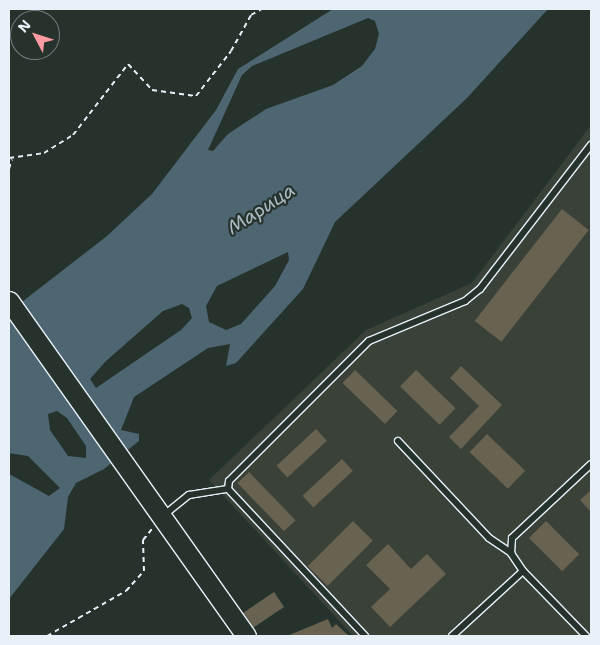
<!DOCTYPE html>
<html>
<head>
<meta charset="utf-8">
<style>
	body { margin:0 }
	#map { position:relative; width:600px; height:645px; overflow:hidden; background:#26332d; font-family:"Shantell Sans",sans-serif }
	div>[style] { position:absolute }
	.built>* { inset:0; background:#3a4138 }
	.water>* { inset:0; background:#4d6672 }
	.building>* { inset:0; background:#686251; transform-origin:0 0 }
	.path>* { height:2px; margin-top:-1px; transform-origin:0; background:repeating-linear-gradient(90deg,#e8f1f8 0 5px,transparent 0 9px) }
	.roads { filter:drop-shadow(1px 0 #e8f1f8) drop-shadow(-1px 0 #e8f1f8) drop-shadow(0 1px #e8f1f8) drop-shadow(0 -1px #e8f1f8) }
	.lane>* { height:6px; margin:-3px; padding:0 3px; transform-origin:3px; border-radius:3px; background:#26332d }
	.primary>* { height:19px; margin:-9.5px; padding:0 9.5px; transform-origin:9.5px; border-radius:9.5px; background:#26332d }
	span { translate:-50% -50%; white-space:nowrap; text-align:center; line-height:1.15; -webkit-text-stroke:4.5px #26332d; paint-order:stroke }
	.water-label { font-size:19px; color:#aab9c2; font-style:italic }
	.frame { position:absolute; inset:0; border:10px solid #e8f1f8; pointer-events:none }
	.north { position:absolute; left:10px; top:10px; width:50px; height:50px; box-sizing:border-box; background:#26332d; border:1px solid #747f7e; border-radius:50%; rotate:310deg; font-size:14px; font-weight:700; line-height:20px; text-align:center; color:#e8f1f8 }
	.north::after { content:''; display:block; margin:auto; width:18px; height:22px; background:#ff9aa2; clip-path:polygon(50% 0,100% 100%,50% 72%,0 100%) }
</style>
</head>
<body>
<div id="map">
	<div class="built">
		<i style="clip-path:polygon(591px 125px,591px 636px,353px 636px,209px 480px,366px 330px,472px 283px)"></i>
	</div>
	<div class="water">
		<i style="clip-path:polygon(evenodd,333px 9px,548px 9px,467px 98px,335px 222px,303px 289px,236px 363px,226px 366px,230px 344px,208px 348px,134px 397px,121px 430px,139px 434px,139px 441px,104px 469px,76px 483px,68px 497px,64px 529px,9px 599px,9px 474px,49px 496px,60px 488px,28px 456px,9px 453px,9px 312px,107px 236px,152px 194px,216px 110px,238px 69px,333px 9px,368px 18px,375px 21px,379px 34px,375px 49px,362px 66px,333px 85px,266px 109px,228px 134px,213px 151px,208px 150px,242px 75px,252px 66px,368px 18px,333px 9px,288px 252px,289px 260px,275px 286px,241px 324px,226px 330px,209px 322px,206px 306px,217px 286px,288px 252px,333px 9px,182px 304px,189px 308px,192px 318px,181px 330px,96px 388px,90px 379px,106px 361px,163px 311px,182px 304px,333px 9px,57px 411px,67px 418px,86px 446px,86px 458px,68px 456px,50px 430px,48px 414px,57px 411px)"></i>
	</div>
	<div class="building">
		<i style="left:562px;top:209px;width:34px;height:142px;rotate:38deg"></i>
		<i style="clip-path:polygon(461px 366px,502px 405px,461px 449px,449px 437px,479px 406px,450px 378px)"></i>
		<i style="left:355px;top:370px;width:59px;height:18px;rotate:44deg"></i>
		<i style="left:416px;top:370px;width:55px;height:23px;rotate:44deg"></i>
		<i style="left:316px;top:429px;width:16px;height:54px;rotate:47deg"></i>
		<i style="left:487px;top:434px;width:53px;height:25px;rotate:44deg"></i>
		<i style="left:342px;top:459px;width:16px;height:54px;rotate:47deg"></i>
		<i style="left:249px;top:472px;width:67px;height:16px;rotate:46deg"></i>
		<i style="clip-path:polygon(591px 490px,591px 512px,580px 500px)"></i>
		<i style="left:353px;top:521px;width:28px;height:64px;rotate:45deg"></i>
		<i style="left:546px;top:521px;width:47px;height:24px;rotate:45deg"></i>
		<i style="clip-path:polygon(388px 544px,411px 569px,427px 554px,446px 574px,390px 627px,371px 607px,390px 589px,366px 565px)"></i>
		<i style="left:274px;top:592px;width:18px;height:37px;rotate:56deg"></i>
		<i style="clip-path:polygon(328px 619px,332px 628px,336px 624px,349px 636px,287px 636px)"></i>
	</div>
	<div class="path">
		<i style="left:9px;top:158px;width:35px;rotate:-8deg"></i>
		<i style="left:44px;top:153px;width:34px;rotate:-32deg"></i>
		<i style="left:73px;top:135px;width:90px;rotate:-52.2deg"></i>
		<i style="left:128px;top:64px;width:35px;rotate:47deg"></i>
		<i style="left:152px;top:90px;width:44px;rotate:7.8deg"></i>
		<i style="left:196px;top:96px;width:57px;rotate:-52.1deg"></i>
		<i style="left:231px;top:51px;width:41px;rotate:-60.9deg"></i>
		<i style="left:251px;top:15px;width:13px;rotate:-29deg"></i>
		<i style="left:9px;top:169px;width:10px;rotate:-73deg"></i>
		<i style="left:47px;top:636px;width:91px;rotate:-29.7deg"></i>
		<i style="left:126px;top:591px;width:27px;rotate:-48deg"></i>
		<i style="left:144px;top:571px;width:31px;rotate:-92deg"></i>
		<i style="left:143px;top:540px;width:14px;rotate:-51deg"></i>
	</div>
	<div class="roads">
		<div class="lane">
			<i style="left:398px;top:441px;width:133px;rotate:46.8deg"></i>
			<i style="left:489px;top:538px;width:27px;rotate:34deg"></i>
			<i style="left:228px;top:489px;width:8px;rotate:-83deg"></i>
			<i style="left:229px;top:481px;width:198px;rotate:-45deg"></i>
			<i style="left:369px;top:341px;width:104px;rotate:-22.6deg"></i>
			<i style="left:465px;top:301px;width:19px;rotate:-39deg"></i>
			<i style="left:480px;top:289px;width:182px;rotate:-52.4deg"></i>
			<i style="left:164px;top:515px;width:32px;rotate:-39deg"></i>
			<i style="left:189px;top:495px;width:39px;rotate:-9deg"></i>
			<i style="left:228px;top:489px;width:201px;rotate:47deg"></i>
			<i style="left:452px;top:636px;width:96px;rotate:-42.5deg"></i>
			<i style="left:586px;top:636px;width:91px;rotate:-134.1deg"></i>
			<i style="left:523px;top:571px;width:22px;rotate:-124deg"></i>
			<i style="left:511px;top:553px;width:15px;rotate:-86deg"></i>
			<i style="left:512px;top:538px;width:108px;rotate:-43.1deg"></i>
		</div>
		<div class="primary">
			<i style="left:9px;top:301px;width:410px;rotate:54.7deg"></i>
		</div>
	</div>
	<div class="water-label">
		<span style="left:261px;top:209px;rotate:-33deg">Марица</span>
	</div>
	<div class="frame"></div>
	<div class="north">N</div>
</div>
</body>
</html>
